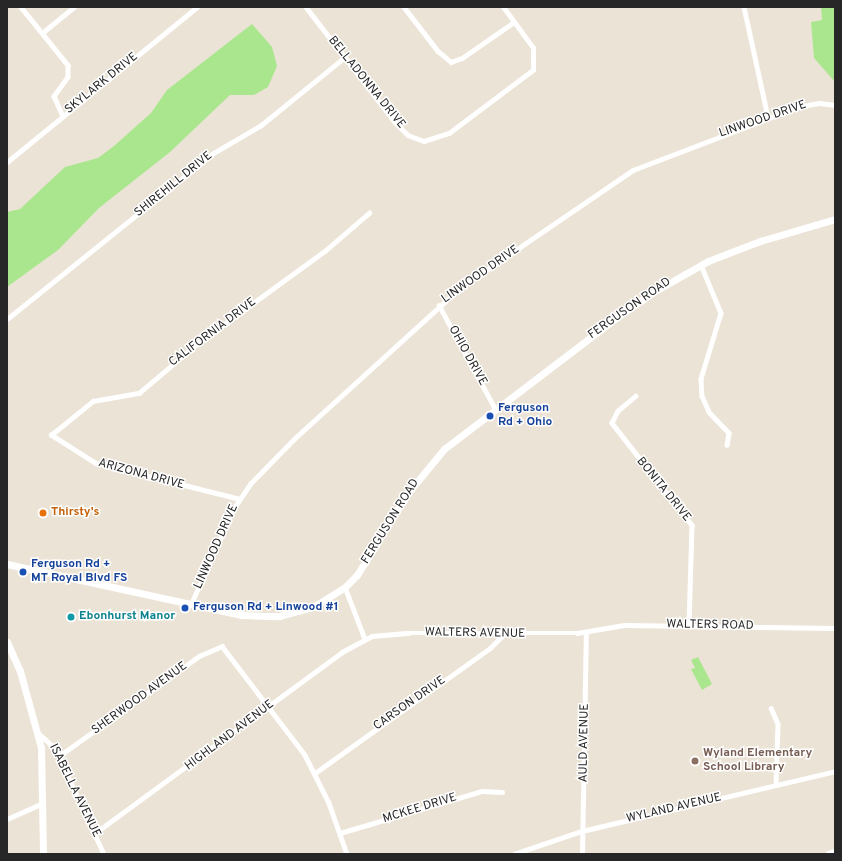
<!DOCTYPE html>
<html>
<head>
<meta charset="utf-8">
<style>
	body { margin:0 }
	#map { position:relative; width:842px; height:861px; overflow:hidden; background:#ebe3d6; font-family:Overpass,sans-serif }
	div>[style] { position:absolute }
	.green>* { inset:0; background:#aae68e }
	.street>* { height:4.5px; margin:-2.25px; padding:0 2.25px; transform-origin:2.25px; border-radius:2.25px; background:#fff }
	.secondary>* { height:7px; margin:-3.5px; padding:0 3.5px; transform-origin:3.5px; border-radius:3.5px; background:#fff }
	.dots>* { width:11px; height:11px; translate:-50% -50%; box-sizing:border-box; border:2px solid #fff; border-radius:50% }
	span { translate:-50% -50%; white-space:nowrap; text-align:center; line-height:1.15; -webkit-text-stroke:3px #fff; paint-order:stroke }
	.street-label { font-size:12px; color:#272727 }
	.transit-label { font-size:12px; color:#164399; font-weight:700 }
	.left { translate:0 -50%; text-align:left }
	.food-label { font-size:12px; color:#c56008; font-weight:700 }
	.culture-label { font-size:12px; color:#0d838f; font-weight:700 }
	.education-label { font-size:12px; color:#785e54; font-weight:700 }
	.frame { position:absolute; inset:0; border:8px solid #272727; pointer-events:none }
</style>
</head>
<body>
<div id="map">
	<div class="green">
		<i style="clip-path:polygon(821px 7px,835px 7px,835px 82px,814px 58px,811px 22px,822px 20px)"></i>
		<i style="clip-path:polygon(252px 24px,272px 47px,277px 66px,268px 87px,254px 95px,230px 95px,170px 152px,99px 208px,58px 250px,7px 287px,7px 212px,20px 209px,65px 167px,98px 158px,114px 146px,151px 113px,167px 90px)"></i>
		<i style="clip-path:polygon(698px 657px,712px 684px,702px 690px,691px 669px,695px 668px,691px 660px)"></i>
	</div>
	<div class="street">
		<i style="left:21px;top:7px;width:75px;rotate:51deg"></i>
		<i style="left:68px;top:65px;width:12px;rotate:90deg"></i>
		<i style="left:68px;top:77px;width:24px;rotate:126deg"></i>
		<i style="left:54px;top:96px;width:22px;rotate:66deg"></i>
		<i style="left:306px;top:7px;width:145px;rotate:52.3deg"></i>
		<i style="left:395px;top:122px;width:18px;rotate:45deg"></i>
		<i style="left:408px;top:135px;width:17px;rotate:21deg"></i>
		<i style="left:424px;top:141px;width:26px;rotate:-18deg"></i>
		<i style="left:449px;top:133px;width:105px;rotate:-36.9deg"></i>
		<i style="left:533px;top:70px;width:22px;rotate:-90deg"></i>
		<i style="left:533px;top:48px;width:51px;rotate:-126.2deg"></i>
		<i style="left:404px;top:7px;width:56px;rotate:52.3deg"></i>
		<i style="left:438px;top:51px;width:17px;rotate:40deg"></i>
		<i style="left:451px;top:62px;width:12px;rotate:-20deg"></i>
		<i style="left:462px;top:58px;width:63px;rotate:-34.7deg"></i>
		<i style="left:744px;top:7px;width:113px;rotate:77.7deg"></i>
		<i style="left:42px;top:33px;width:41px;rotate:-39.1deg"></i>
		<i style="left:7px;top:162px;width:245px;rotate:-39.2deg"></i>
		<i style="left:701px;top:265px;width:52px;rotate:67.4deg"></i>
		<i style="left:721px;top:313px;width:69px;rotate:106.9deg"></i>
		<i style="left:701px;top:379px;width:17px;rotate:87deg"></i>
		<i style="left:702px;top:396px;width:17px;rotate:66deg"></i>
		<i style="left:709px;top:412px;width:29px;rotate:46deg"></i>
		<i style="left:729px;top:433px;width:12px;rotate:99deg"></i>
		<i style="left:439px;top:305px;width:117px;rotate:61.5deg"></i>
		<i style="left:7px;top:319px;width:263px;rotate:-38.8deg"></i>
		<i style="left:212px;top:154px;width:56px;rotate:-30.3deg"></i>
		<i style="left:260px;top:126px;width:109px;rotate:-39.1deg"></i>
		<i style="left:636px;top:396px;width:23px;rotate:140deg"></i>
		<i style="left:618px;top:411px;width:13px;rotate:117deg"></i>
		<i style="left:612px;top:423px;width:130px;rotate:51.9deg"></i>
		<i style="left:692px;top:525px;width:101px;rotate:91.7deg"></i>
		<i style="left:238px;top:499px;width:147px;rotate:-165.9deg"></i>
		<i style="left:95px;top:463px;width:52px;rotate:-147.5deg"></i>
		<i style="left:51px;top:435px;width:54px;rotate:-39deg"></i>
		<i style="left:93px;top:401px;width:47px;rotate:-9.9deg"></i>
		<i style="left:139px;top:393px;width:77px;rotate:-40.3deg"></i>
		<i style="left:198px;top:343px;width:158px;rotate:-36deg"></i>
		<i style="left:326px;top:250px;width:57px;rotate:-40.7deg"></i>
		<i style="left:345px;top:587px;width:56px;rotate:69deg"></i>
		<i style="left:191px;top:604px;width:105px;rotate:-65.9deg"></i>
		<i style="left:234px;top:508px;width:29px;rotate:-56deg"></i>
		<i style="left:250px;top:484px;width:63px;rotate:-45.6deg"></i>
		<i style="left:294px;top:439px;width:224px;rotate:-42.3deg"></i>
		<i style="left:460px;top:288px;width:209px;rotate:-34.3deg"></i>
		<i style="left:633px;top:170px;width:177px;rotate:-20.9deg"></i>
		<i style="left:798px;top:107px;width:21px;rotate:-11deg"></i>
		<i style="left:819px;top:103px;width:16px;rotate:7deg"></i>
		<i style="left:771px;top:708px;width:17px;rotate:66deg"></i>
		<i style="left:778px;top:724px;width:60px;rotate:91.9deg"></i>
		<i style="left:38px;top:733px;width:23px;rotate:41deg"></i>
		<i style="left:55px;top:748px;width:117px;rotate:65.2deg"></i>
		<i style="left:59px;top:756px;width:172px;rotate:-35.5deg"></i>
		<i style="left:199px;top:656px;width:25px;rotate:-23deg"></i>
		<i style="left:222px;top:646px;width:137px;rotate:52.7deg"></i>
		<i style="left:305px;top:755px;width:54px;rotate:63.4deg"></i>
		<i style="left:329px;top:803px;width:54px;rotate:70.6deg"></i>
		<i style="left:315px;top:773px;width:215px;rotate:-35.5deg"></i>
		<i style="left:490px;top:648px;width:20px;rotate:-45deg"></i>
		<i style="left:7px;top:819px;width:39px;rotate:-24deg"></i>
		<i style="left:95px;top:833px;width:306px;rotate:-36.2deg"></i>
		<i style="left:342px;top:652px;width:34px;rotate:-28deg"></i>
		<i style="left:372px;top:636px;width:37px;rotate:-5deg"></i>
		<i style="left:409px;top:633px;width:168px"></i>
		<i style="left:577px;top:633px;width:49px;rotate:-9.5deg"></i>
		<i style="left:625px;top:625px;width:210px;rotate:0.8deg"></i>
		<i style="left:340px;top:833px;width:148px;rotate:-16.5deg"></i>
		<i style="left:482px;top:791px;width:20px;rotate:3deg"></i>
		<i style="left:828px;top:853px;width:7px;rotate:-16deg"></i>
		<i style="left:514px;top:854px;width:72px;rotate:-18.7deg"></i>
		<i style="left:582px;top:831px;width:260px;rotate:-13.3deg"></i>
		<i style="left:582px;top:854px;width:221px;rotate:-89deg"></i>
	</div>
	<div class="secondary">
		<i style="left:7px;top:564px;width:239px;rotate:12.3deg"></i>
		<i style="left:241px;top:615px;width:38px;rotate:2deg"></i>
		<i style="left:279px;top:616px;width:35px;rotate:-15deg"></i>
		<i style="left:313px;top:607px;width:38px;rotate:-32deg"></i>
		<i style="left:345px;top:587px;width:17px;rotate:-45deg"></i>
		<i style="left:357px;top:575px;width:95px;rotate:-58.3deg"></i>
		<i style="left:407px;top:494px;width:58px;rotate:-50.6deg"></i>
		<i style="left:444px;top:449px;width:218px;rotate:-37.3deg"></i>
		<i style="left:617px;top:317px;width:46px;rotate:-34.4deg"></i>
		<i style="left:655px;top:291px;width:61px;rotate:-29.5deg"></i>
		<i style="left:708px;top:261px;width:56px;rotate:-21deg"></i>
		<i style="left:760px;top:241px;width:78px;rotate:-16.3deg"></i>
		<i style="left:7px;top:642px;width:32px;rotate:66deg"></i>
		<i style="left:20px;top:671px;width:80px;rotate:74.7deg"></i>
		<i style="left:41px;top:748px;width:106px;rotate:88.9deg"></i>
	</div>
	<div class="dots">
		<i style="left:490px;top:416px;background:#1a4fb4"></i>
		<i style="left:43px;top:513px;background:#e8710a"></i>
		<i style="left:23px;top:572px;background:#1a4fb4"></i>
		<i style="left:185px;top:608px;background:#1a4fb4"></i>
		<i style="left:71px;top:617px;background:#0f9aa8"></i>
		<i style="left:695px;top:761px;background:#8d6e63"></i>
	</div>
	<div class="street-label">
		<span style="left:366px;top:83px;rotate:51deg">BELLADONNA DRIVE</span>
		<span style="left:102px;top:84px;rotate:-39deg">SKYLARK DRIVE</span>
		<span style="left:763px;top:120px;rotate:-19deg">LINWOOD DRIVE</span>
		<span style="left:174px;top:185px;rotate:-39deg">SHIREHILL DRIVE</span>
		<span style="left:481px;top:275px;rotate:-35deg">LINWOOD DRIVE</span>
		<span style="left:630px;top:309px;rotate:-35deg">FERGUSON ROAD</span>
		<span style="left:213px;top:333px;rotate:-37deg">CALIFORNIA DRIVE</span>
		<span style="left:467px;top:356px;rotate:61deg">OHIO DRIVE</span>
		<span style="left:141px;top:475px;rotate:15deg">ARIZONA DRIVE</span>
		<span style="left:663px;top:490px;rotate:51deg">BONITA DRIVE</span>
		<span style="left:391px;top:522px;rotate:-58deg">FERGUSON ROAD</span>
		<span style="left:217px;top:547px;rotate:-66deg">LINWOOD DRIVE</span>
		<span style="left:710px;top:626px;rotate:1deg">WALTERS ROAD</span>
		<span style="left:475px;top:634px;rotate:1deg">WALTERS AVENUE</span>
		<span style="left:140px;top:699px;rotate:-36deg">SHERWOOD AVENUE</span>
		<span style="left:410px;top:704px;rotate:-35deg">CARSON DRIVE</span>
		<span style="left:230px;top:736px;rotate:-37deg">HIGHLAND AVENUE</span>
		<span style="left:585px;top:743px;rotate:-89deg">AULD AVENUE</span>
		<span style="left:74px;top:791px;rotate:64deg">ISABELLA AVENUE</span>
		<span style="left:420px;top:809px;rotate:-17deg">MCKEE DRIVE</span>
		<span style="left:674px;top:809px;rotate:-13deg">WYLAND AVENUE</span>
	</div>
	<div class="transit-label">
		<span class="left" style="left:498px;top:416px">Ferguson<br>Rd + Ohio</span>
		<span class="left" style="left:31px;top:572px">Ferguson Rd +<br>MT Royal Blvd FS</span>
		<span class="left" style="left:193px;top:608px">Ferguson Rd + Linwood #1</span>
	</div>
	<div class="food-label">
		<span class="left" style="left:51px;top:513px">Thirsty's</span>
	</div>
	<div class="culture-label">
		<span class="left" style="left:79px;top:617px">Ebonhurst Manor</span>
	</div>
	<div class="education-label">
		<span class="left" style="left:703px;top:761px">Wyland Elementary<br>School Library</span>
	</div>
	<div class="frame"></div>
</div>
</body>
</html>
